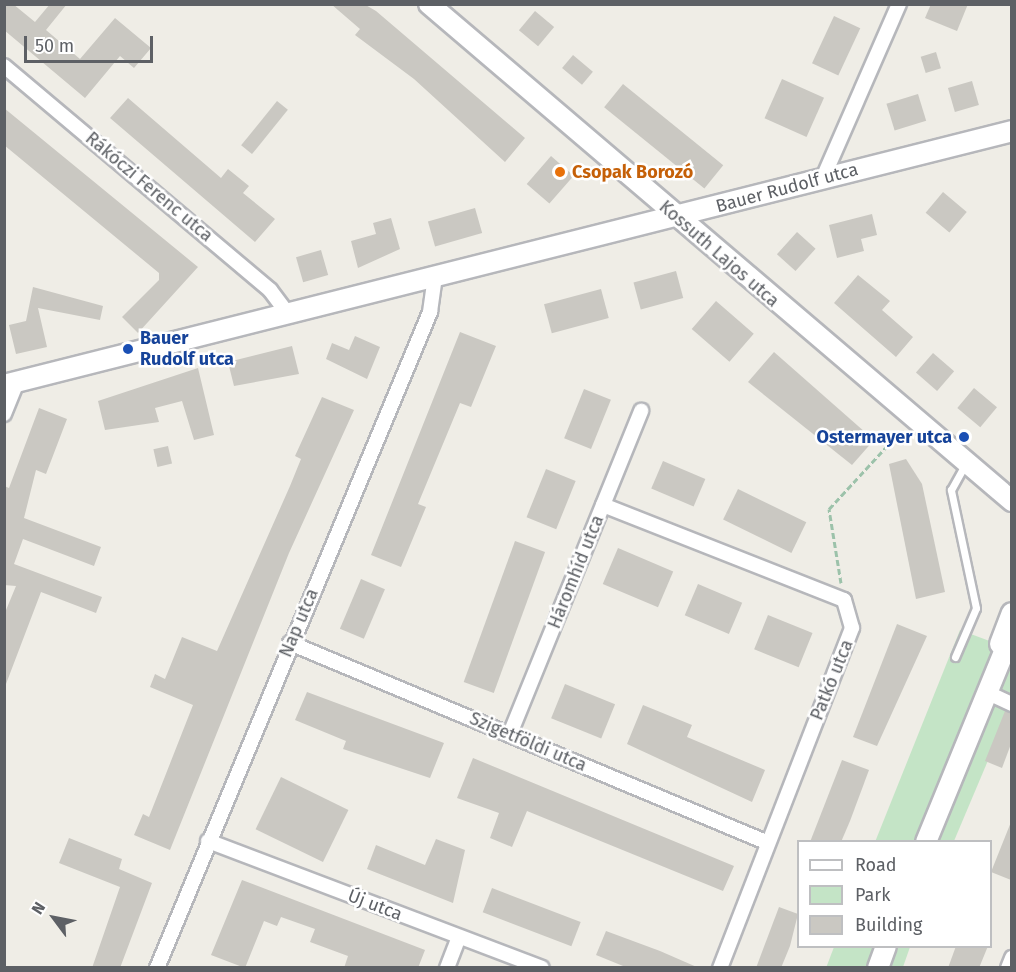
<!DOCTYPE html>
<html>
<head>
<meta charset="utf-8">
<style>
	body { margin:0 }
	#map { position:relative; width:1016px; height:972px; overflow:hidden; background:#efede6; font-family:"Fira Sans",sans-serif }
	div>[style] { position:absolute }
	.green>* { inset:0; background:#c4e4c6 }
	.building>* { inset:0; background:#cac8c2; transform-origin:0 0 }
	.path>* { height:3px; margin-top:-1.5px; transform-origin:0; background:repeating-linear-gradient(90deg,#9cc2aa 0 6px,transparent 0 9px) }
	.roads { filter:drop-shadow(2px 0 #b6b7bb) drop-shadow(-2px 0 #b6b7bb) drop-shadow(0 2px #b6b7bb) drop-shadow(0 -2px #b6b7bb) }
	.lane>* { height:7px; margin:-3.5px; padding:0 3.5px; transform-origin:3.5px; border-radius:3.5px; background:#fff }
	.street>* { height:14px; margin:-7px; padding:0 7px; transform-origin:7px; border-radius:7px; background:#fff }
	.secondary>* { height:20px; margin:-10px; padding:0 10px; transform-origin:10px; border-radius:10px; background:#fff }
	.dots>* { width:16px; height:16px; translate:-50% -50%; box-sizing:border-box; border:3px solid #fff; border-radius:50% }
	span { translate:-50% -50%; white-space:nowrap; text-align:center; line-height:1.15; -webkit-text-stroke:5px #fff; paint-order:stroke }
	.food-label { font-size:18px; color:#c56008; font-weight:700 }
	.left { translate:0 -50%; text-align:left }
	.street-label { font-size:18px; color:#5d6065 }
	.transit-label { font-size:18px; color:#164399; font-weight:700 }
	.right { translate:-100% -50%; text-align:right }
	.frame { position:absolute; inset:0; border:6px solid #5d6065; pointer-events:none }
	.legend { position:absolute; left:797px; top:840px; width:195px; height:108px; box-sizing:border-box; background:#fff; border:2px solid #bebfc1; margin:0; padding:8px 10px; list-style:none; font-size:18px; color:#5d6065 }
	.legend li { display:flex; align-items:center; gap:12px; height:30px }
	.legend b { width:30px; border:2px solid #bebfc1 }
	.north { position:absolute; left:24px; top:888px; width:60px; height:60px; -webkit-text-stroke:4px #fff; paint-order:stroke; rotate:302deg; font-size:16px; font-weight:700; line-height:24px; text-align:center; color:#5d6065 }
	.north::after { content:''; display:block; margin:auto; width:21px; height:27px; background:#5d6065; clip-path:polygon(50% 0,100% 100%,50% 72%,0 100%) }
	.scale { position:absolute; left:24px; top:36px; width:129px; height:27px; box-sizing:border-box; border:3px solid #5d6065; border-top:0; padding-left:8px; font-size:18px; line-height:21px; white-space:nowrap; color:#5d6065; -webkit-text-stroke:4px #fff; paint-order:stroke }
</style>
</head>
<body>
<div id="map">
	<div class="green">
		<i style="clip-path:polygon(960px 630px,1011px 649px,1011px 706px,954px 841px,875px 842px)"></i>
		<i style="clip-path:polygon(834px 947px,910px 947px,903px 967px,826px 968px)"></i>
	</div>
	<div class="building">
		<i style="clip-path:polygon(4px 4px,13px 4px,35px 22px,50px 4px,67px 4px,46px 30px,80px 59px,115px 18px,151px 48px,134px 68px,120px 56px,85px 98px,4px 30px)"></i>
		<i style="clip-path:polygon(331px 4px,364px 4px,376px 11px,525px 138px,505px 162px,414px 79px,355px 35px,360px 29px)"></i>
		<i style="clip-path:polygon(931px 4px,968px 4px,957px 31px,925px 18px)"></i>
		<i style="left:535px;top:11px;width:25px;height:25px;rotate:40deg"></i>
		<i style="left:834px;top:16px;width:29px;height:52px;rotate:25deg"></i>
		<i style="left:936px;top:52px;width:17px;height:16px;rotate:73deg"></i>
		<i style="left:573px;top:55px;width:26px;height:17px;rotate:40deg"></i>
		<i style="left:782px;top:79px;width:46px;height:43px;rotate:24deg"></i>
		<i style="left:972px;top:81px;width:25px;height:25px;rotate:74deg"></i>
		<i style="left:623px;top:84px;width:129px;height:30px;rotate:39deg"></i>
		<i style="left:918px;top:94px;width:28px;height:33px;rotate:73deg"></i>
		<i style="clip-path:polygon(128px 98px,221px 178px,228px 169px,249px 186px,243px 193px,275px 219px,255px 242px,110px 118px)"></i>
		<i style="left:277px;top:101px;width:14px;height:57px;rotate:39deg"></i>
		<i style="clip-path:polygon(4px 108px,198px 267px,138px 333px,122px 317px,159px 280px,159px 273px,4px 145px)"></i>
		<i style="left:551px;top:156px;width:30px;height:37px;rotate:41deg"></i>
		<i style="left:943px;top:192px;width:31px;height:27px;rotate:40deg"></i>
		<i style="left:475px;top:208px;width:26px;height:49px;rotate:74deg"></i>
		<i style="clip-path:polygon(872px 214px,877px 235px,861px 239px,864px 251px,837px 258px,829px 225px)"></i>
		<i style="clip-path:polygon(391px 218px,400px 249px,358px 268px,351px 241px,376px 234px,373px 223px)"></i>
		<i style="left:797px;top:232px;width:25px;height:30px;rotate:42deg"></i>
		<i style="left:321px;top:250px;width:26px;height:26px;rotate:74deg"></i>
		<i style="left:676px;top:271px;width:28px;height:44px;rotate:75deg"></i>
		<i style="clip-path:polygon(858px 275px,890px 301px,882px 310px,913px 337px,896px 357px,834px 303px)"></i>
		<i style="clip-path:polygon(33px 287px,103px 306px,100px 320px,38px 308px,47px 347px,16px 354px,9px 325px,26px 321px)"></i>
		<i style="left:601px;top:289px;width:30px;height:59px;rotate:75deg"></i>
		<i style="left:716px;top:301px;width:50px;height:37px;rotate:41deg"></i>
		<i style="clip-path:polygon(460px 332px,496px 346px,471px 407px,460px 403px,418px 504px,426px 507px,401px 567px,371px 555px)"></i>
		<i style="clip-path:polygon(355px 336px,380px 347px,367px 379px,326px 359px,332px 343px,349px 350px)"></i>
		<i style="clip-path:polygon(292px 346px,299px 374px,234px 386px,228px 362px)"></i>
		<i style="clip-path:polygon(774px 352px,874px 440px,852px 465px,748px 382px)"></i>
		<i style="left:933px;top:353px;width:28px;height:26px;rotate:41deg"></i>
		<i style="clip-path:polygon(198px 368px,214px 435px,194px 440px,182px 401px,155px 408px,159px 422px,105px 430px,98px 401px)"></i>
		<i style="left:974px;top:388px;width:30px;height:26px;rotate:40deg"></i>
		<i style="left:584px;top:389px;width:29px;height:53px;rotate:22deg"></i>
		<i style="clip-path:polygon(322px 397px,354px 410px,289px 553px,170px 850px,134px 835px,143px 814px,149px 817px,193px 705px,150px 687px,155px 674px,165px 679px,182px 637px,217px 651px,290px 486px,301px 459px,295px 456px)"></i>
		<i style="clip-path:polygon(39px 408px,67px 419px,46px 474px,36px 470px,24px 518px,101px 547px,94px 566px,23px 539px,14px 564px,102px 597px,96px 613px,41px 592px,6px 684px,4px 615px,16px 586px,4px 585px,4px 486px,9px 488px)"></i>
		<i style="left:168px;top:446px;width:18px;height:15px;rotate:77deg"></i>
		<i style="clip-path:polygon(906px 459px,922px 484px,945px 592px,916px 599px,889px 464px)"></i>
		<i style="left:663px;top:461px;width:46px;height:30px;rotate:23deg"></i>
		<i style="left:546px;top:469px;width:32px;height:52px;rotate:22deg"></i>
		<i style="left:738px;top:489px;width:76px;height:34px;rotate:26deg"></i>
		<i style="left:515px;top:541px;width:32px;height:150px;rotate:20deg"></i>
		<i style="left:618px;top:548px;width:60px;height:39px;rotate:23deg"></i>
		<i style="left:361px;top:579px;width:26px;height:54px;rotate:23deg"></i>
		<i style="left:698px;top:584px;width:48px;height:34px;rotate:23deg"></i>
		<i style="left:768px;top:615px;width:48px;height:37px;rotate:22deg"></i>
		<i style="clip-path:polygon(897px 624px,927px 636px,877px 746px,853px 737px)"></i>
		<i style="left:565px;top:684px;width:54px;height:37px;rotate:22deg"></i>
		<i style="clip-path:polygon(307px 692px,444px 743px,430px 778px,343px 749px,346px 741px,295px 720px)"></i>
		<i style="clip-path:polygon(643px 705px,692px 725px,687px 737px,765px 770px,752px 802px,627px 744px)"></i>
		<i style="clip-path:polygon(1005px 711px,1011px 713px,1011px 744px,1002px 768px,985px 761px)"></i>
		<i style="clip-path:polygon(473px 758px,734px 866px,723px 891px,527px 811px,512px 847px,490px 838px,499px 813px,457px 798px)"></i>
		<i style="clip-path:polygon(842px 760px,869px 770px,850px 821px,841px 842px,810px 842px)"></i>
		<i style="left:281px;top:777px;width:75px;height:58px;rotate:26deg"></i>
		<i style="clip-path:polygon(1011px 822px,1011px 880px,991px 872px)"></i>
		<i style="clip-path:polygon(69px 838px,122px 859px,119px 869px,152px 883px,120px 968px,92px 968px,120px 887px,59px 863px)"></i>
		<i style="clip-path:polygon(436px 839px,465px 850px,453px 903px,367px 869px,376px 845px,425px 865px)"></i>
		<i style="clip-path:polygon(242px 880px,425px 950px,418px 968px,344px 968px,348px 956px,310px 942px,315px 929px,281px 917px,277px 926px,264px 921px,245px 968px,211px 955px)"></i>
		<i style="left:492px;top:888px;width:95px;height:26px;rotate:21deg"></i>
		<i style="clip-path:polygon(779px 907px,798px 914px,790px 946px,781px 968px,756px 968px)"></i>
		<i style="clip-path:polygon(606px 931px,660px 951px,699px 968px,628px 968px,596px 955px)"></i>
		<i style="clip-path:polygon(956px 946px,988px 946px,979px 968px,948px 968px)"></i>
	</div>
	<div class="path">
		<i style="left:841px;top:583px;width:75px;rotate:-99.2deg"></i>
		<i style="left:829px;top:509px;width:106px;rotate:-47.3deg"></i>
	</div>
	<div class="roads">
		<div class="lane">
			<i style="left:955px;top:657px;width:53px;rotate:-66.8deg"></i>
			<i style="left:976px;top:608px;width:121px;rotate:-102deg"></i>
			<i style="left:951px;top:490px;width:31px;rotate:-61deg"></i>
		</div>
		<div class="street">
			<i style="left:4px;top:66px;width:348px;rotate:40.1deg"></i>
			<i style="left:270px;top:290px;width:30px;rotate:53deg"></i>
			<i style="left:823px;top:178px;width:190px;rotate:-66.4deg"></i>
			<i style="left:4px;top:414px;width:35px;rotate:-68deg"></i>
			<i style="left:603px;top:505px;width:259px;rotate:21.5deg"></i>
			<i style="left:844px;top:600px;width:29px;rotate:74deg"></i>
			<i style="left:852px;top:628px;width:365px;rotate:111.2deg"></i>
			<i style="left:290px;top:643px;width:516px;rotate:22.69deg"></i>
			<i style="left:986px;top:692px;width:29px;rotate:25deg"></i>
			<i style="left:510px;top:734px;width:349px;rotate:-67.9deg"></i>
			<i style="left:208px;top:841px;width:357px;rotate:20.8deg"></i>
			<i style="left:157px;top:968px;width:711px;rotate:-67.4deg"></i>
			<i style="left:430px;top:312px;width:35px;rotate:-82deg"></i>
			<i style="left:447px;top:968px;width:33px;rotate:-69deg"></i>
			<i style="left:1008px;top:968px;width:11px;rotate:-68deg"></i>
		</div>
		<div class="secondary">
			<i style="left:429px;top:4px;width:766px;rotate:40.45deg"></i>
			<i style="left:4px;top:385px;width:1040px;rotate:-14.14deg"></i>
			<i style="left:1000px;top:644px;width:33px;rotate:-69deg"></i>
			<i style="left:926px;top:842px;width:227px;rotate:-67.7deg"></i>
			<i style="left:878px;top:968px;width:23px;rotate:-70deg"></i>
		</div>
	</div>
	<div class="dots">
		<i style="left:560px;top:172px;background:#e8710a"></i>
		<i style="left:128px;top:349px;background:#1a4fb4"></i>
		<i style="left:964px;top:437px;background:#1a4fb4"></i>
	</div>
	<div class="food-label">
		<span class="left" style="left:572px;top:172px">Csopak Borozó</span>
	</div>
	<div class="street-label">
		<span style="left:149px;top:187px;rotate:40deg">Rákóczi Ferenc utca</span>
		<span style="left:787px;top:188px;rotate:-15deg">Bauer Rudolf utca</span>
		<span style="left:719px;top:254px;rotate:41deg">Kossuth Lajos utca</span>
		<span style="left:576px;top:572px;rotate:-68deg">Háromhíd utca</span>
		<span style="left:299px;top:623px;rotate:-67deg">Nap utca</span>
		<span style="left:832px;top:680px;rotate:-68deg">Patkó utca</span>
		<span style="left:528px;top:742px;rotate:23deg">Szigetföldi utca</span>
		<span style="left:375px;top:905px;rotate:21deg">Új utca</span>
	</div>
	<div class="transit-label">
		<span class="left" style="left:140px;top:349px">Bauer<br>Rudolf utca</span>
		<span class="right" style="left:952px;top:437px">Ostermayer utca</span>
	</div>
	<div class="frame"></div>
	<ul class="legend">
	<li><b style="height:8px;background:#fff"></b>Road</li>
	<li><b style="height:16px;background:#c4e4c6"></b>Park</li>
	<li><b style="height:16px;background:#cac8c2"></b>Building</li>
	</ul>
	<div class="north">N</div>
	<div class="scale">50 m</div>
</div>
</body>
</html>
